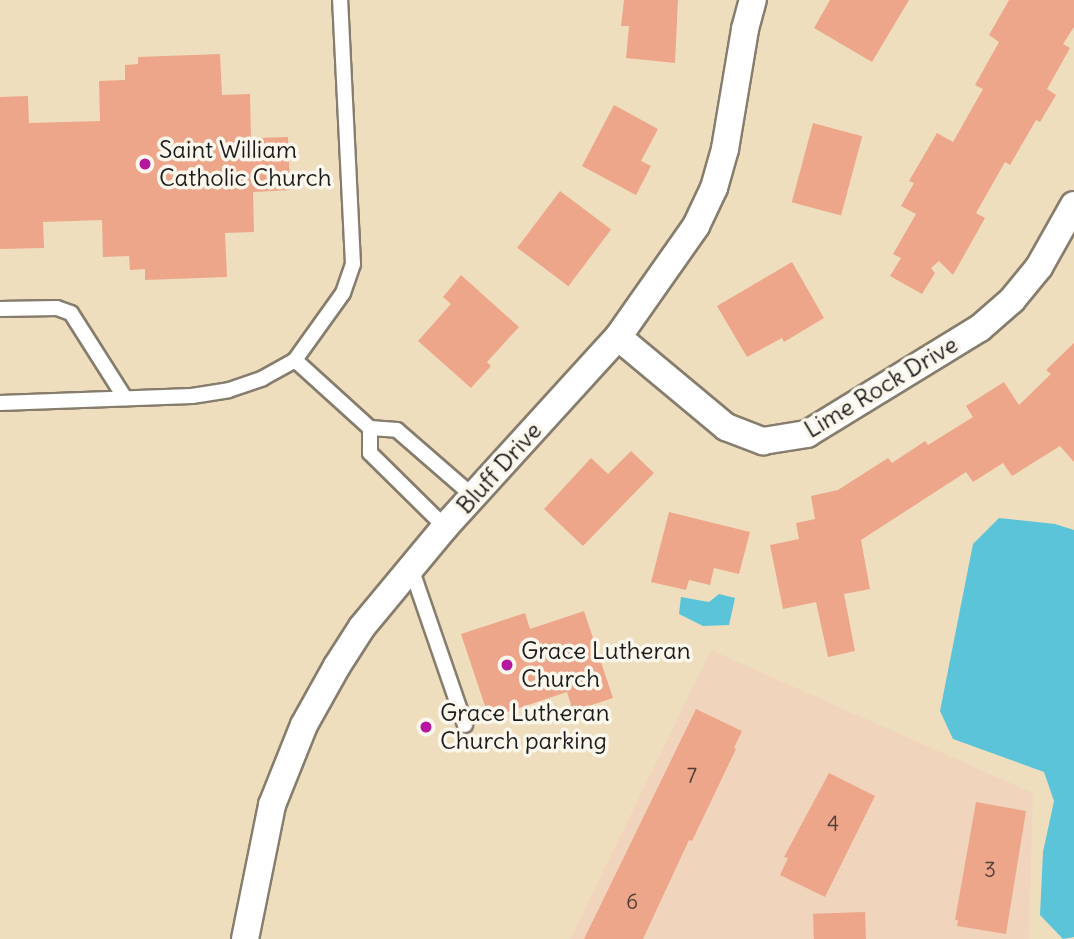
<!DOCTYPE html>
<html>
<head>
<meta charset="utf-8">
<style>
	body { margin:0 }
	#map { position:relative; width:1074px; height:939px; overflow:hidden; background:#efdebe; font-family:Delius,sans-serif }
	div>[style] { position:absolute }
	.built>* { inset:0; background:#f0d5bc }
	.water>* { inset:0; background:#5cc4d9 }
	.building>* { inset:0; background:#eda689; transform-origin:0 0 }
	.roads { filter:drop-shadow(2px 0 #867d6d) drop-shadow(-2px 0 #867d6d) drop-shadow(0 2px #867d6d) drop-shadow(0 -2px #867d6d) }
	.service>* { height:14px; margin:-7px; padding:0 7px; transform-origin:7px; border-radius:7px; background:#fff }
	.minor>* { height:26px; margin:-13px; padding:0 13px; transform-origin:13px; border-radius:13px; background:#fff }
	.dots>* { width:19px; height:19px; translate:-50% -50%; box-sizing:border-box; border:4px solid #fbf7ec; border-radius:50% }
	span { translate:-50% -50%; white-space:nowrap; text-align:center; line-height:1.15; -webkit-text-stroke:7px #fbf7ec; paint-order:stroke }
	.number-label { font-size:21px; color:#503e37 }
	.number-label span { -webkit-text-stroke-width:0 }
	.poi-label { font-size:24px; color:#1c1c1c }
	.left { translate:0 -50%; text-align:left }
	.street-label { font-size:24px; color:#1c1c1c }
</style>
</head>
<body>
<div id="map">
	<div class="built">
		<i style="clip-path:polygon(711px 650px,1033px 793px,1029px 939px,570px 939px)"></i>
	</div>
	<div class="water">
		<i style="clip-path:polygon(999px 518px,1055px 524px,1074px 530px,1074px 937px,1063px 939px,1040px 915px,1043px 852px,1054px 801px,1044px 772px,953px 739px,940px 711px,973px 544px)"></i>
		<i style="clip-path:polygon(719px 594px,735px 598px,729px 625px,703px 626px,679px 614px,681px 597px,709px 602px)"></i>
	</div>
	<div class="building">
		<i style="clip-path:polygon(624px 0,678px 0,675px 63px,626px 58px,629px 26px,621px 26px)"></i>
		<i style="clip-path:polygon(830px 0,909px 0,872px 62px,814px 28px)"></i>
		<i style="clip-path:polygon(1009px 0,1074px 0,1074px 27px,1063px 44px,1070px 48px,1047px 89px,1056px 95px,1040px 122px,1036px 120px,1010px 165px,1005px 162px,976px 213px,985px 218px,953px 275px,939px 261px,931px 268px,935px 273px,922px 294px,890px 276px,901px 258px,893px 254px,916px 214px,901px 206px,914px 183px,909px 181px,937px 133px,953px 142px,983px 89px,975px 85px,999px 42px,989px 35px)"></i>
		<i style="clip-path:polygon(220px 54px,222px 95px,250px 94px,251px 138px,288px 137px,290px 190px,253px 192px,254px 232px,225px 233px,227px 277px,145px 280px,145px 269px,130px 270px,129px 256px,103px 257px,102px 220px,43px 222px,44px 248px,0 249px,0 97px,28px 96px,29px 123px,100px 121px,99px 81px,125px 80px,125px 65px,138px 64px,138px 57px)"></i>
		<i style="clip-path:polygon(614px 105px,658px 129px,641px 161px,651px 166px,636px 195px,582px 166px)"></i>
		<i style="left:813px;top:123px;width:51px;height:82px;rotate:15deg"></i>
		<i style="left:560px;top:191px;width:64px;height:71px;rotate:37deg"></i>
		<i style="clip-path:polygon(792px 262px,824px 318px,784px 342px,782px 338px,747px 357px,717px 306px)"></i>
		<i style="clip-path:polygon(461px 275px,519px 327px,487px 362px,491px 366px,471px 388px,418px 341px,451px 304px,443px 297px)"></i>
		<i style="clip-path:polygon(1074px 343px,1074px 462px,1060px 446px,1012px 476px,1003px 463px,973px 482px,966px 472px,861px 540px,870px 589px,844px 594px,855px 651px,828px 657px,816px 602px,783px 609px,770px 545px,799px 539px,796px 523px,815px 519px,811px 496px,838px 490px,888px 458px,892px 463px,925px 441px,928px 445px,973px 417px,966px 406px,1004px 382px,1019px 405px,1051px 374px,1046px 370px)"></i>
		<i style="clip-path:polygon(631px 451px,654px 473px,583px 546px,544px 509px,591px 458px,608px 474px)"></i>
		<i style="clip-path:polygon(669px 512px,750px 532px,739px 574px,714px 568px,710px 585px,689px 580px,686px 590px,651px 582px)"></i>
		<i style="clip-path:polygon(584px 611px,613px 698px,573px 711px,567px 692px,489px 718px,461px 634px,525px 613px,530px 629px)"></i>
		<i style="clip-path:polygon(696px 709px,742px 731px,734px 748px,736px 749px,692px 841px,689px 840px,643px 939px,584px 939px)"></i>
		<i style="clip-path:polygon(829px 773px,875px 796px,825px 897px,780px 875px,788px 858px,784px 857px)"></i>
		<i style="clip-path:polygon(976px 802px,1026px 811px,1006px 934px,957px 926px,958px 920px,955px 920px)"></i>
		<i style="left:865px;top:912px;width:27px;height:52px;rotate:88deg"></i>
	</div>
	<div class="roads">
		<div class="service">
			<i style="left:0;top:309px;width:57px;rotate:-1deg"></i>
			<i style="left:57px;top:308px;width:15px;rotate:20deg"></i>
			<i style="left:71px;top:313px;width:101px;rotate:57.6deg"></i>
			<i style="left:295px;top:360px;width:101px;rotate:42.2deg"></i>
			<i style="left:370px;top:428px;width:27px;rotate:4deg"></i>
			<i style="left:397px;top:430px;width:101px;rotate:41deg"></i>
			<i style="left:0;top:403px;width:192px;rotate:-2.1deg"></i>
			<i style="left:192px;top:396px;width:37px;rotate:-9deg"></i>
			<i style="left:229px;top:390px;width:36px;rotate:-19deg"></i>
			<i style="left:263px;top:378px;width:37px;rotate:-29deg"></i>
			<i style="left:295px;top:360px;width:82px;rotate:-54.4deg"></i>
			<i style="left:343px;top:293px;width:31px;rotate:-71deg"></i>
			<i style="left:353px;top:264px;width:264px;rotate:-92.8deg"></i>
			<i style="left:370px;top:428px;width:25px;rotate:90deg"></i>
			<i style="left:370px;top:453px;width:105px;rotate:44.6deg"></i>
			<i style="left:411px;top:568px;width:166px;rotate:71deg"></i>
		</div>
		<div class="minor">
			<i style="left:618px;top:337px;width:141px;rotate:39.8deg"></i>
			<i style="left:726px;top:427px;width:40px;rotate:21deg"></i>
			<i style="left:763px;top:441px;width:45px;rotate:-9deg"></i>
			<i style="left:807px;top:434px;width:203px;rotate:-31.5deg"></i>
			<i style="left:980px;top:328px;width:43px;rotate:-41.2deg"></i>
			<i style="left:1012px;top:300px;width:43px;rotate:-50.7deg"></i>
			<i style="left:1039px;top:267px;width:71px;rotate:-60.6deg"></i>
			<i style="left:245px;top:939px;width:137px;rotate:-78.6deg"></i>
			<i style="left:272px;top:805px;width:86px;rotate:-68.2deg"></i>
			<i style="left:304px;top:725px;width:68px;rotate:-60.8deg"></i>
			<i style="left:337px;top:666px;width:46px;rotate:-57.3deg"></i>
			<i style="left:362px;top:627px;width:130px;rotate:-50.3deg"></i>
			<i style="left:445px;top:527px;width:257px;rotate:-47.7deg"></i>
			<i style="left:618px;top:337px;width:136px;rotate:-54.9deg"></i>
			<i style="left:696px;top:226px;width:42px;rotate:-64.7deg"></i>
			<i style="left:714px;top:188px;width:41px;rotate:-74.2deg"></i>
			<i style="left:725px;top:149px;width:122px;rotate:-80.5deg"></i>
			<i style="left:745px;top:29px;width:30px;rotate:-75deg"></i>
		</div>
	</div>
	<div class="dots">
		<i style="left:145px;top:164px;background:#b5179e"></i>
		<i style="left:507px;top:665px;background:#b5179e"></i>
		<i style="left:426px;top:727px;background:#b5179e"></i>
	</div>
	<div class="number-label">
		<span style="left:692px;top:776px">7</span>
		<span style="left:833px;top:824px">4</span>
		<span style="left:990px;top:870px">3</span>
		<span style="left:632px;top:902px">6</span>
	</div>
	<div class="poi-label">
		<span class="left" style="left:159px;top:164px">Saint William<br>Catholic Church</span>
		<span class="left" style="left:521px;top:665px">Grace Lutheran<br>Church</span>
		<span class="left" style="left:440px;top:727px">Grace Lutheran<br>Church parking</span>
	</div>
	<div class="street-label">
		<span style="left:881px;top:387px;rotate:-31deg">Lime Rock Drive</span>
		<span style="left:499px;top:468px;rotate:-48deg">Bluff Drive</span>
	</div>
</div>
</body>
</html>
